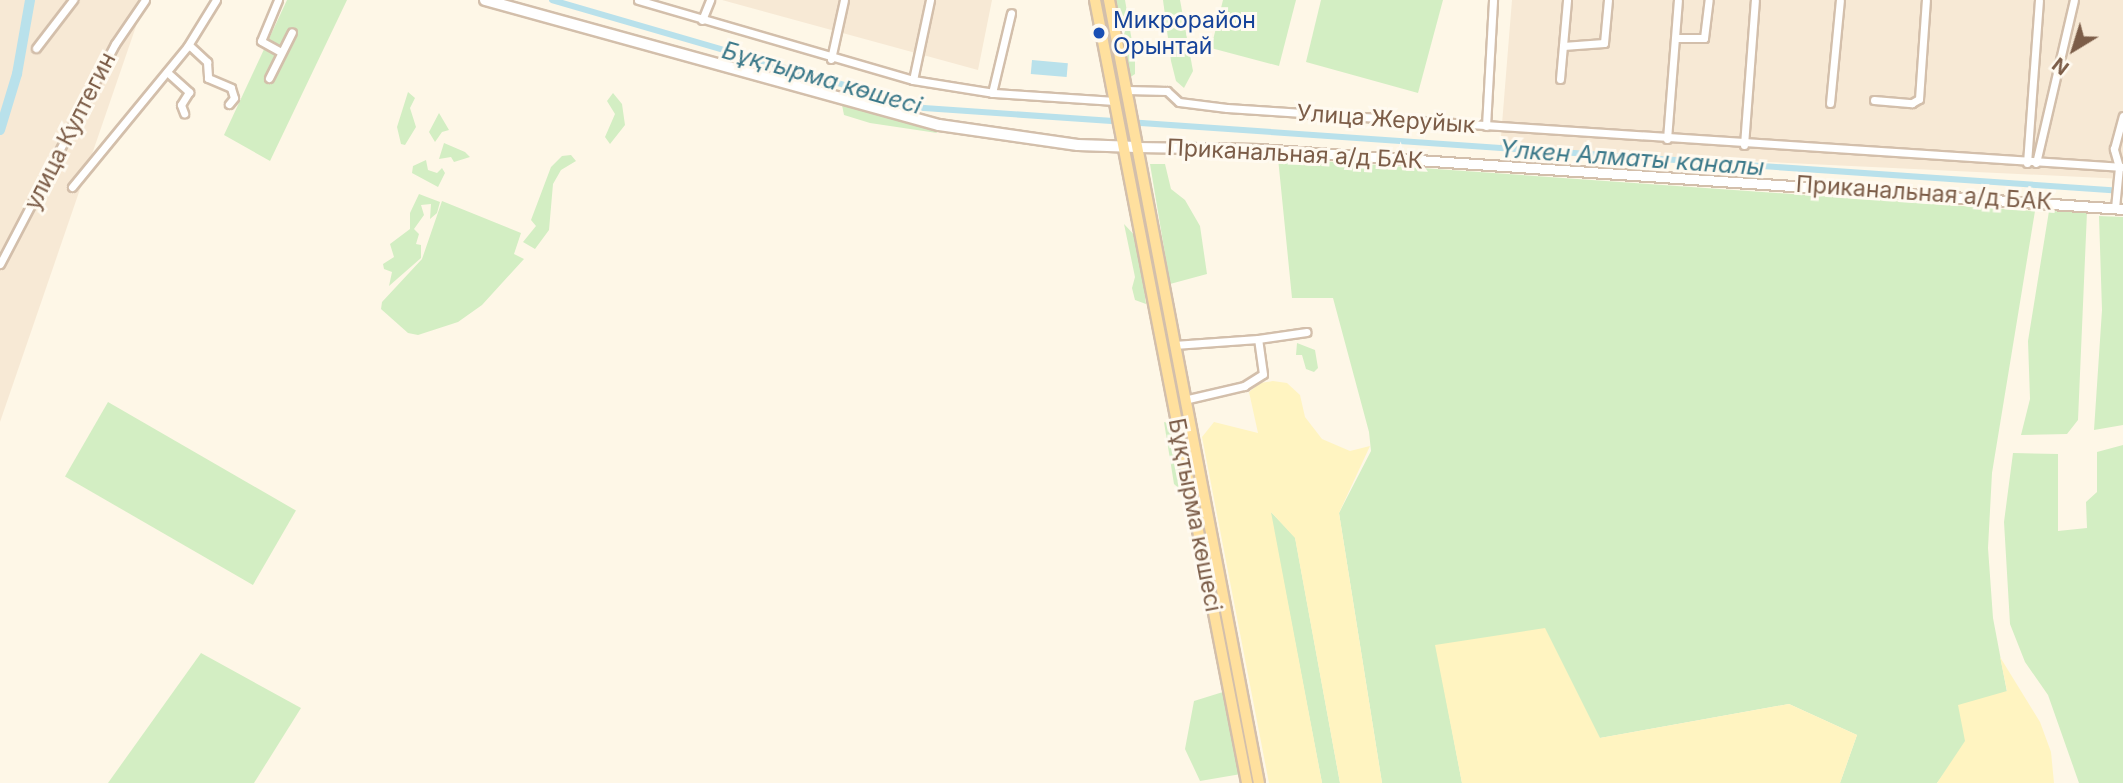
<!DOCTYPE html>
<html>
<head>
<meta charset="utf-8">
<style>
	body { margin:0 }
	#map { position:relative; width:2123px; height:783px; overflow:hidden; background:#fef7e7; font-family:Inter,sans-serif }
	div>[style] { position:absolute }
	.residential>* { inset:0; background:#f7e9d5 }
	.green>* { inset:0; background:#d3eec3; transform-origin:0 0 }
	.sand>* { inset:0; background:#fff4c1 }
	.water>* { inset:0; background:#b9e1eb; transform-origin:0 0 }
	.canal>* { height:6px; margin:-3px; padding:0 3px; transform-origin:3px; border-radius:3px; background:#b9e1eb }
	.river>* { height:10px; margin:-5px; padding:0 5px; transform-origin:5px; border-radius:5px; background:#b9e1eb }
	.roads { filter:drop-shadow(2px 0 #d3bfab) drop-shadow(-2px 0 #d3bfab) drop-shadow(0 2px #d3bfab) drop-shadow(0 -2px #d3bfab) }
	.minor>* { height:7px; margin:-3.5px; padding:0 3.5px; transform-origin:3.5px; border-radius:3.5px; background:#fff }
	.tertiary>* { height:9px; margin:-4.5px; padding:0 4.5px; transform-origin:4.5px; border-radius:4.5px; background:#fff }
	.secondary>* { height:10px; margin:-5px; padding:0 5px; transform-origin:5px; border-radius:5px; background:#fff }
	.primary>* { height:10px; margin:-5px; padding:0 5px; transform-origin:5px; border-radius:5px; background:#ffe09e }
	.dots>* { width:19px; height:19px; translate:-50% -50%; box-sizing:border-box; border:4px solid #fffaf0; border-radius:50% }
	span { translate:-50% -50%; white-space:nowrap; text-align:center; line-height:1.15; -webkit-text-stroke:6px #fffaf0; paint-order:stroke }
	.transit-label { font-size:23px; color:#164399 }
	.left { translate:0 -50%; text-align:left }
	.street-label { font-size:23px; color:#7c5d48 }
	.water-label { font-size:24px; color:#3c798a; font-style:italic }
	.north { position:absolute; left:2039px; top:14px; width:70px; height:70px; -webkit-text-stroke:5px #fffaf0; paint-order:stroke; rotate:218deg; font-size:19px; font-weight:700; line-height:28px; text-align:center; color:#7c5d48 }
	.north::after { content:''; display:block; margin:auto; width:24px; height:32px; background:#7c5d48; clip-path:polygon(50% 0,100% 100%,50% 72%,0 100%) }
</style>
</head>
<body>
<div id="map">
	<div class="residential">
		<i style="clip-path:polygon(0 0,145px 0,0 422px)"></i>
		<i style="clip-path:polygon(722px 0,992px 0,978px 70px)"></i>
		<i style="clip-path:polygon(1512px 0,2123px 0,2123px 179px,1500px 149px)"></i>
	</div>
	<div class="green">
		<i style="clip-path:polygon(287px 0,347px 0,270px 161px,224px 135px)"></i>
		<i style="clip-path:polygon(1111px 0,1125px 0,1135px 59px,1135px 74px,1129px 78px)"></i>
		<i style="clip-path:polygon(1163px 0,1180px 0,1193px 71px,1184px 88px,1176px 81px,1171px 61px)"></i>
		<i style="clip-path:polygon(1223px 0,1296px 0,1279px 66px,1211px 48px)"></i>
		<i style="clip-path:polygon(1321px 0,1443px 0,1418px 93px,1306px 62px)"></i>
		<i style="clip-path:polygon(1120px 79px,1158px 284px,1158px 287px,1115px 80px)"></i>
		<i style="clip-path:polygon(408px 92px,415px 98px,410px 108px,416px 127px,405px 145px,401px 144px,397px 127px)"></i>
		<i style="clip-path:polygon(613px 93px,622px 104px,625px 125px,610px 144px,605px 137px,615px 114px,607px 101px)"></i>
		<i style="clip-path:polygon(842px 105px,934px 127px,937px 133px,870px 123px,844px 115px)"></i>
		<i style="clip-path:polygon(439px 113px,449px 130px,442px 132px,435px 142px,429px 132px)"></i>
		<i style="clip-path:polygon(444px 143px,465px 152px,470px 157px,454px 162px,451px 157px,439px 159px)"></i>
		<i style="clip-path:polygon(562px 156px,571px 155px,576px 161px,561px 170px,553px 184px,549px 230px,535px 249px,523px 242px,536px 226px,531px 220px,551px 167px)"></i>
		<i style="clip-path:polygon(1278px 158px,2035px 211px,1992px 473px,1988px 548px,1993px 618px,2007px 692px,1937px 783px,1840px 783px,1857px 735px,1789px 704px,1600px 738px,1436px 645px,1462px 783px,1382px 783px,1339px 513px,1371px 451px,1369px 432px,1333px 298px,1292px 298px)"></i>
		<i style="clip-path:polygon(426px 160px,428px 170px,437px 173px,442px 168px,445px 173px,438px 187px,412px 173px,413px 166px)"></i>
		<i style="clip-path:polygon(1150px 164px,1165px 164px,1171px 189px,1185px 200px,1200px 226px,1207px 274px,1170px 284px)"></i>
		<i style="clip-path:polygon(419px 194px,440px 202px,437px 213px,430px 219px,431px 204px,421px 205px,424px 215px,414px 229px,419px 234px,416px 244px,421px 245px,421px 258px,389px 286px,392px 272px,384px 269px,383px 264px,394px 257px,390px 244px,410px 229px,410px 213px)"></i>
		<i style="clip-path:polygon(442px 201px,521px 233px,514px 254px,524px 259px,482px 305px,458px 322px,418px 335px,408px 333px,381px 309px,382px 302px,422px 259px)"></i>
		<i style="clip-path:polygon(2049px 211px,2087px 212px,2078px 420px,2067px 434px,2021px 435px,2030px 399px,2028px 341px)"></i>
		<i style="clip-path:polygon(2099px 216px,2123px 217px,2123px 425px,2094px 430px,2102px 310px)"></i>
		<i style="clip-path:polygon(1124px 224px,1138px 239px,1146px 304px,1135px 300px,1132px 288px,1135px 277px)"></i>
		<i style="clip-path:polygon(1161px 299px,1190px 452px,1190px 453px,1158px 300px)"></i>
		<i style="clip-path:polygon(1297px 343px,1315px 350px,1318px 368px,1314px 372px,1306px 369px,1302px 355px,1296px 355px)"></i>
		<i style="left:108px;top:402px;width:217px;height:86px;rotate:30deg"></i>
		<i style="clip-path:polygon(1164px 422px,1171px 424px,1183px 492px,1174px 484px)"></i>
		<i style="clip-path:polygon(2123px 445px,2123px 783px,2079px 783px,2048px 695px,2025px 662px,2010px 624px,2004px 522px,2013px 453px,2058px 454px,2058px 531px,2087px 528px,2086px 502px,2097px 492px,2097px 452px)"></i>
		<i style="clip-path:polygon(1192px 462px,1255px 783px,1251px 783px)"></i>
		<i style="clip-path:polygon(1270px 511px,1295px 537px,1340px 783px,1322px 783px)"></i>
		<i style="clip-path:polygon(201px 653px,301px 708px,254px 783px,108px 783px)"></i>
		<i style="clip-path:polygon(1223px 692px,1241px 774px,1200px 781px,1185px 749px,1194px 701px)"></i>
	</div>
	<div class="sand">
		<i style="clip-path:polygon(1273px 381px,1287px 383px,1300px 395px,1305px 417px,1322px 439px,1350px 451px,1370px 446px,1339px 513px,1382px 783px,1340px 783px,1295px 538px,1271px 512px,1322px 783px,1269px 783px,1202px 437px,1214px 422px,1258px 433px,1249px 392px,1260px 383px)"></i>
		<i style="clip-path:polygon(1545px 628px,1600px 738px,1789px 704px,1857px 735px,1840px 783px,1462px 783px,1435px 645px)"></i>
		<i style="clip-path:polygon(2000px 657px,2040px 722px,2051px 752px,2054px 783px,1937px 783px,1965px 741px,1958px 705px,2007px 691px)"></i>
	</div>
	<div class="water">
		<i style="left:1032px;top:60px;width:36px;height:14px;rotate:5deg"></i>
	</div>
	<div class="canal">
		<i style="left:552px;top:0;width:387px;rotate:16.2deg"></i>
		<i style="left:924px;top:108px;width:1202px;rotate:3.96deg"></i>
	</div>
	<div class="river">
		<i style="left:0;top:130px;width:59px;rotate:-73.1deg"></i>
		<i style="left:17px;top:74px;width:75px;rotate:-80deg"></i>
	</div>
	<div class="roads">
		<div class="minor">
			<i style="left:278px;top:0;width:44px;rotate:112.5deg"></i>
			<i style="left:261px;top:41px;width:23px;rotate:29deg"></i>
			<i style="left:638px;top:0;width:286px;rotate:16.2deg"></i>
			<i style="left:913px;top:80px;width:82px;rotate:9.1deg"></i>
			<i style="left:994px;top:93px;width:121px;rotate:3.8deg"></i>
			<i style="left:702px;top:20px;width:22px;rotate:-68deg"></i>
			<i style="left:1676px;top:38px;width:28px"></i>
			<i style="left:1704px;top:38px;width:38px;rotate:-83deg"></i>
			<i style="left:189px;top:45px;width:25px;rotate:43deg"></i>
			<i style="left:207px;top:62px;width:16px;rotate:86deg"></i>
			<i style="left:208px;top:78px;width:25px;rotate:23deg"></i>
			<i style="left:231px;top:88px;width:10px;rotate:73deg"></i>
			<i style="left:234px;top:98px;width:8px;rotate:130deg"></i>
			<i style="left:1563px;top:46px;width:41px;rotate:-4.2deg"></i>
			<i style="left:1604px;top:43px;width:43px;rotate:-84.7deg"></i>
			<i style="left:36px;top:48px;width:61px;rotate:-52.4deg"></i>
			<i style="left:831px;top:59px;width:60px;rotate:-77.6deg"></i>
			<i style="left:167px;top:72px;width:30px;rotate:42deg"></i>
			<i style="left:189px;top:92px;width:15px;rotate:122deg"></i>
			<i style="left:181px;top:105px;width:9px;rotate:69deg"></i>
			<i style="left:269px;top:78px;width:51px;rotate:-63.4deg"></i>
			<i style="left:1560px;top:79px;width:79px;rotate:-84.9deg"></i>
			<i style="left:913px;top:80px;width:82px;rotate:-78deg"></i>
			<i style="left:1127px;top:90px;width:40px;rotate:1.4deg"></i>
			<i style="left:1167px;top:91px;width:16px;rotate:43deg"></i>
			<i style="left:1179px;top:102px;width:48px;rotate:7.1deg"></i>
			<i style="left:1227px;top:108px;width:898px;rotate:3.77deg"></i>
			<i style="left:992px;top:93px;width:82px;rotate:-76.6deg"></i>
			<i style="left:1874px;top:100px;width:38px;rotate:5deg"></i>
			<i style="left:1912px;top:103px;width:8px;rotate:-30deg"></i>
			<i style="left:1919px;top:99px;width:99px;rotate:-86deg"></i>
			<i style="left:1830px;top:103px;width:103px;rotate:-84.5deg"></i>
			<i style="left:1486px;top:126px;width:126px;rotate:-86.8deg"></i>
			<i style="left:1667px;top:139px;width:139px;rotate:-85.5deg"></i>
			<i style="left:1744px;top:145px;width:145px;rotate:-85.7deg"></i>
			<i style="left:2027px;top:163px;width:163px;rotate:-85.8deg"></i>
			<i style="left:2036px;top:163px;width:167px;rotate:-76.9deg"></i>
			<i style="left:72px;top:187px;width:181px;rotate:-50.6deg"></i>
			<i style="left:187px;top:47px;width:55px;rotate:-58.3deg"></i>
			<i style="left:2115px;top:208px;width:41px;rotate:-84.4deg"></i>
			<i style="left:2119px;top:167px;width:19px;rotate:-106deg"></i>
			<i style="left:2114px;top:149px;width:34px;rotate:-75deg"></i>
			<i style="left:0;top:264px;width:248px;rotate:-62.4deg"></i>
			<i style="left:115px;top:44px;width:53px;rotate:-55.7deg"></i>
			<i style="left:1174px;top:345px;width:84px;rotate:-4.1deg"></i>
			<i style="left:1184px;top:400px;width:62px;rotate:-13.1deg"></i>
			<i style="left:1244px;top:386px;width:22px;rotate:-32deg"></i>
			<i style="left:1263px;top:374px;width:35px;rotate:-98deg"></i>
			<i style="left:1258px;top:339px;width:49px;rotate:-8.3deg"></i>
		</div>
		<div class="tertiary">
			<i style="left:1137px;top:147px;width:122px;rotate:0.9deg"></i>
			<i style="left:1259px;top:149px;width:866px;rotate:3.97deg"></i>
		</div>
		<div class="secondary">
			<i style="left:485px;top:0;width:471px;rotate:15.4deg"></i>
			<i style="left:939px;top:125px;width:140px;rotate:8.2deg"></i>
			<i style="left:1078px;top:145px;width:59px;rotate:1.9deg"></i>
		</div>
		<div class="primary">
			<i style="left:1095px;top:0;width:798px;rotate:79.01deg"></i>
			<i style="left:1109px;top:0;width:797px;rotate:79.16deg"></i>
		</div>
	</div>
	<div class="dots">
		<i style="left:1099px;top:33px;background:#1a4fb4"></i>
	</div>
	<div class="transit-label">
		<span class="left" style="left:1113px;top:33px">Микрорайон<br>Орынтай</span>
	</div>
	<div class="street-label">
		<span style="left:1386px;top:119px;rotate:4deg">Улица Жеруйык</span>
		<span style="left:70px;top:131px;rotate:-63deg">улица Култегин</span>
		<span style="left:1295px;top:154px;rotate:3deg">Приканальная а/д БАК</span>
		<span style="left:1924px;top:193px;rotate:4deg">Приканальная а/д БАК</span>
		<span style="left:1195px;top:515px;rotate:79deg">Бұқтырма көшесі</span>
	</div>
	<div class="water-label">
		<span style="left:822px;top:78px;rotate:16deg">Бұқтырма көшесі</span>
		<span style="left:1632px;top:158px;rotate:4deg">Үлкен Алматы каналы</span>
	</div>
	<div class="north">N</div>
</div>
</body>
</html>
